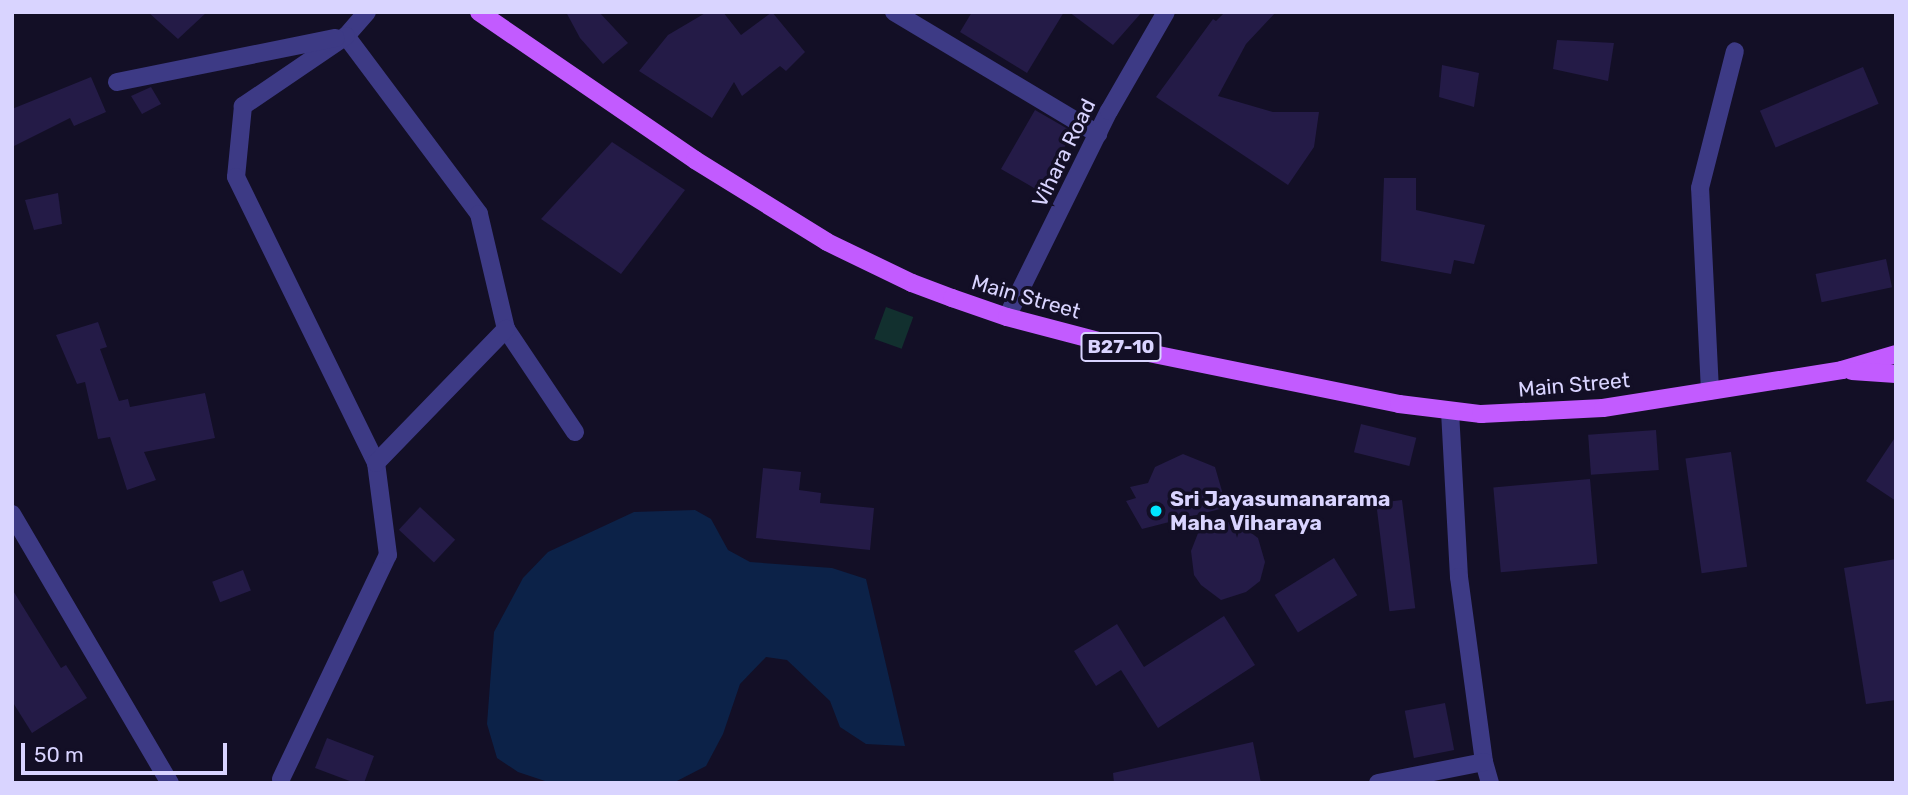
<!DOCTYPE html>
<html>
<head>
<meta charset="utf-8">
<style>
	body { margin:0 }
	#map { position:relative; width:1908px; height:795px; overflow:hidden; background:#130f26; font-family:Rubik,sans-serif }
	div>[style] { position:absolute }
	.green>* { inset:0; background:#12302f; transform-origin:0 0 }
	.water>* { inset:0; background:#0c2248 }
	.building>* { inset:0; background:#241b47; transform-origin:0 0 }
	.minor>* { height:18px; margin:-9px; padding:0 9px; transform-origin:9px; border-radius:9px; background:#3d3a85 }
	.major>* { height:18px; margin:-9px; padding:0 9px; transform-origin:9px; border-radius:9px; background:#c25bff }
	.dots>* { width:19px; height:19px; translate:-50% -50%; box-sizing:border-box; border:4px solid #130f26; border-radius:50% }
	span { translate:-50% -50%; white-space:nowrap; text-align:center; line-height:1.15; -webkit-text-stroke:7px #130f26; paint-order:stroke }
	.shield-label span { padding:2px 5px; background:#130f26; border:2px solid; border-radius:5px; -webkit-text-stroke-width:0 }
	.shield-label { font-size:19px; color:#d9d4ff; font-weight:700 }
	.street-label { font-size:21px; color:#d9d4ff }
	.poi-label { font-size:21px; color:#d9d4ff; font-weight:700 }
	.left { translate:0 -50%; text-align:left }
	.frame { position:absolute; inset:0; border:14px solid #d9d4ff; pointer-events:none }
	.scale { position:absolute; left:21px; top:743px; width:206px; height:32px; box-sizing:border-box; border:4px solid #d9d4ff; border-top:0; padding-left:9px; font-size:21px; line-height:24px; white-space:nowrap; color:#d9d4ff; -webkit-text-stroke:5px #130f26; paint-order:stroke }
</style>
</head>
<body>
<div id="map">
	<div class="green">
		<i style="left:886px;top:307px;width:29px;height:34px;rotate:20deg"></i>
	</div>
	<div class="water">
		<i style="clip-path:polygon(695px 510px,711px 519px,728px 550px,750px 562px,832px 568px,866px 579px,905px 746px,866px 744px,840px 727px,830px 701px,787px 660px,766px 657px,740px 684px,723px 734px,706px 766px,673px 783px,551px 783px,518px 772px,497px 758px,487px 724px,494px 632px,523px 578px,548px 552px,634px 512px)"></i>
	</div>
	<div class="building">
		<i style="clip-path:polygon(148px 12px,207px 12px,178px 39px)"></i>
		<i style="clip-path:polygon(566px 12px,599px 12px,628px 43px,603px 64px,580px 38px)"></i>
		<i style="clip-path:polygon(707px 12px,723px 12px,741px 35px,772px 12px,805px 52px,786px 71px,780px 66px,742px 96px,734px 82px,712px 118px,639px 71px,668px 35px)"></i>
		<i style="clip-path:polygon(972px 12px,1064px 12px,1027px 73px,960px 32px)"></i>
		<i style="clip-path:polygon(1069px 12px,1142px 12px,1113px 45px)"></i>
		<i style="clip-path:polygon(1225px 12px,1276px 12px,1246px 44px,1218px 96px,1273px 112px,1319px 112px,1314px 147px,1288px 185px,1156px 97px,1213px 19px,1216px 21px)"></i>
		<i style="clip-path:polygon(1557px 40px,1614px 43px,1608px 81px,1553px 69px)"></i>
		<i style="clip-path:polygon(1442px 65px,1479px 73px,1474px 107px,1439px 97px)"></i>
		<i style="left:1863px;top:67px;width:40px;height:112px;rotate:67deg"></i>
		<i style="clip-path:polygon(91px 77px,106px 112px,74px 126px,70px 118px,12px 147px,12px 109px)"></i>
		<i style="clip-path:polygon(151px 87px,161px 104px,142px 114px,131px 96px)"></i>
		<i style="left:1035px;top:110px;width:44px;height:68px;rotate:30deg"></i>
		<i style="clip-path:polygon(612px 142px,685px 190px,621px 274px,541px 219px)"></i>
		<i style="clip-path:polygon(1384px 178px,1416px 178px,1416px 210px,1485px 225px,1474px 264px,1454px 260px,1451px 274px,1381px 261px)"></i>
		<i style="clip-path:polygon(58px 193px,62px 224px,34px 230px,25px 200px)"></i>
		<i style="left:1886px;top:259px;width:29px;height:72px;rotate:78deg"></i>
		<i style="clip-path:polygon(98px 322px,107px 347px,100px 349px,119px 401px,128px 399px,130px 407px,205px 393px,215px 438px,144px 452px,156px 480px,127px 490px,110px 437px,98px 439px,85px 382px,77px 384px,56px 335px)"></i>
		<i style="left:1361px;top:424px;width:57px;height:29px;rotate:14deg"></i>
		<i style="left:1656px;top:430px;width:40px;height:68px;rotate:86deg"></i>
		<i style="clip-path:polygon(1896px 436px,1896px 501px,1866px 481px)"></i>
		<i style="left:1731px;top:452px;width:116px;height:46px;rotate:82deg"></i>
		<i style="clip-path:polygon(1183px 454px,1215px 467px,1224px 498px,1220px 509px,1142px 529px,1126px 501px,1136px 498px,1130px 487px,1148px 483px,1155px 467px)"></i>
		<i style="clip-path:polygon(763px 468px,801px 472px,799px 490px,821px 493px,820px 503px,874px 508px,870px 550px,756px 538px)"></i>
		<i style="left:1590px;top:479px;width:85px;height:97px;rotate:85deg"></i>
		<i style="left:1402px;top:500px;width:109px;height:26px;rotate:83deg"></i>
		<i style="left:420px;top:507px;width:48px;height:31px;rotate:43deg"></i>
		<i style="clip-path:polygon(1204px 518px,1239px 524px,1258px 538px,1265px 562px,1260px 581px,1246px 592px,1221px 600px,1201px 585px,1194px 575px,1191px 551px)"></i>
		<i style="left:1334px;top:558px;width:44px;height:70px;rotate:58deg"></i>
		<i style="clip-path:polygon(1896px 559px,1896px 700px,1866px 704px,1844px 568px)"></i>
		<i style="left:243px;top:570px;width:22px;height:33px;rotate:69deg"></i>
		<i style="clip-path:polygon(12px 589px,61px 668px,66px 665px,87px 698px,32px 733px,12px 701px)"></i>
		<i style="clip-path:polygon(1224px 616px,1255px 665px,1158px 728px,1121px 670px,1096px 686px,1074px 651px,1117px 624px,1144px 667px)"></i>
		<i style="left:1445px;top:703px;width:48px;height:41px;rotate:79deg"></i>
		<i style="clip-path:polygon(327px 738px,374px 756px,364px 783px,355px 783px,315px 768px)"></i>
		<i style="clip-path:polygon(1253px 742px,1261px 783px,1114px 783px,1113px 773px)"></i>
	</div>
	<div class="minor">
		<i style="left:367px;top:12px;width:32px;rotate:131deg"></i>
		<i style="left:346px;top:36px;width:222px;rotate:53.2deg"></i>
		<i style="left:479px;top:214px;width:118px;rotate:76.8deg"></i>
		<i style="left:506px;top:329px;width:124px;rotate:56.2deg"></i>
		<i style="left:894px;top:12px;width:238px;rotate:30.9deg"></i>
		<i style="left:346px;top:36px;width:125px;rotate:145.8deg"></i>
		<i style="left:243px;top:106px;width:71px;rotate:95.6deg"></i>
		<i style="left:236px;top:177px;width:318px;rotate:63.9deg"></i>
		<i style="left:117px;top:82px;width:223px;rotate:-11.4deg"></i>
		<i style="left:1007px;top:317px;width:230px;rotate:-63.7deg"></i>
		<i style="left:1109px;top:111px;width:114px;rotate:-60.1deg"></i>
		<i style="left:1710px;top:391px;width:203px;rotate:-92.8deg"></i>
		<i style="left:1700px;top:188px;width:141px;rotate:-75.7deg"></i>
		<i style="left:1450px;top:411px;width:166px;rotate:86.9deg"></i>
		<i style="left:1459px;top:577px;width:187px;rotate:82.3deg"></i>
		<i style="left:1484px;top:762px;width:22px;rotate:74deg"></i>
		<i style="left:12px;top:514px;width:312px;rotate:59.6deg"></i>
		<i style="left:281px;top:779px;width:248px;rotate:-64.5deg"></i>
		<i style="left:388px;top:555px;width:93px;rotate:-97.4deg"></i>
		<i style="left:376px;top:463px;width:187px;rotate:-45.9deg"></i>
		<i style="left:1378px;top:783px;width:108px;rotate:-11.2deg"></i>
	</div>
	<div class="major">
		<i style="left:479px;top:12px;width:262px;rotate:34.4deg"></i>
		<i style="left:695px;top:160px;width:155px;rotate:31.8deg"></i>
		<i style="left:827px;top:242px;width:94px;rotate:25.8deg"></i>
		<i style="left:912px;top:283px;width:43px;rotate:20.6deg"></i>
		<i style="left:952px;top:298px;width:58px;rotate:19.1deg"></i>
		<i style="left:1007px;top:317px;width:126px;rotate:14.7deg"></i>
		<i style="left:1129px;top:349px;width:276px;rotate:11.5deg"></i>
		<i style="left:1399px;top:404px;width:83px;rotate:7deg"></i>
		<i style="left:1481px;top:414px;width:122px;rotate:-2.8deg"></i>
		<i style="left:1603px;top:408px;width:242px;rotate:-9deg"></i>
		<i style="left:1842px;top:370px;width:56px;rotate:-16.5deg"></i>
		<i style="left:1852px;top:371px;width:44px;rotate:3.9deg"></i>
	</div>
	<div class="dots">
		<i style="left:1156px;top:511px;background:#00e5ff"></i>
	</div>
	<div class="shield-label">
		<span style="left:1121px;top:347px">B27-10</span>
	</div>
	<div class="street-label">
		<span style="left:1064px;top:153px;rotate:-64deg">Vihara Road</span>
		<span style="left:1026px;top:297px;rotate:16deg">Main Street</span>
		<span style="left:1574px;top:385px;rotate:-5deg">Main Street</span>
	</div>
	<div class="poi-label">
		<span class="left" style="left:1170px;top:511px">Sri Jayasumanarama<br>Maha Viharaya</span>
	</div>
	<div class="frame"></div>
	<div class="scale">50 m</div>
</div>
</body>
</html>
